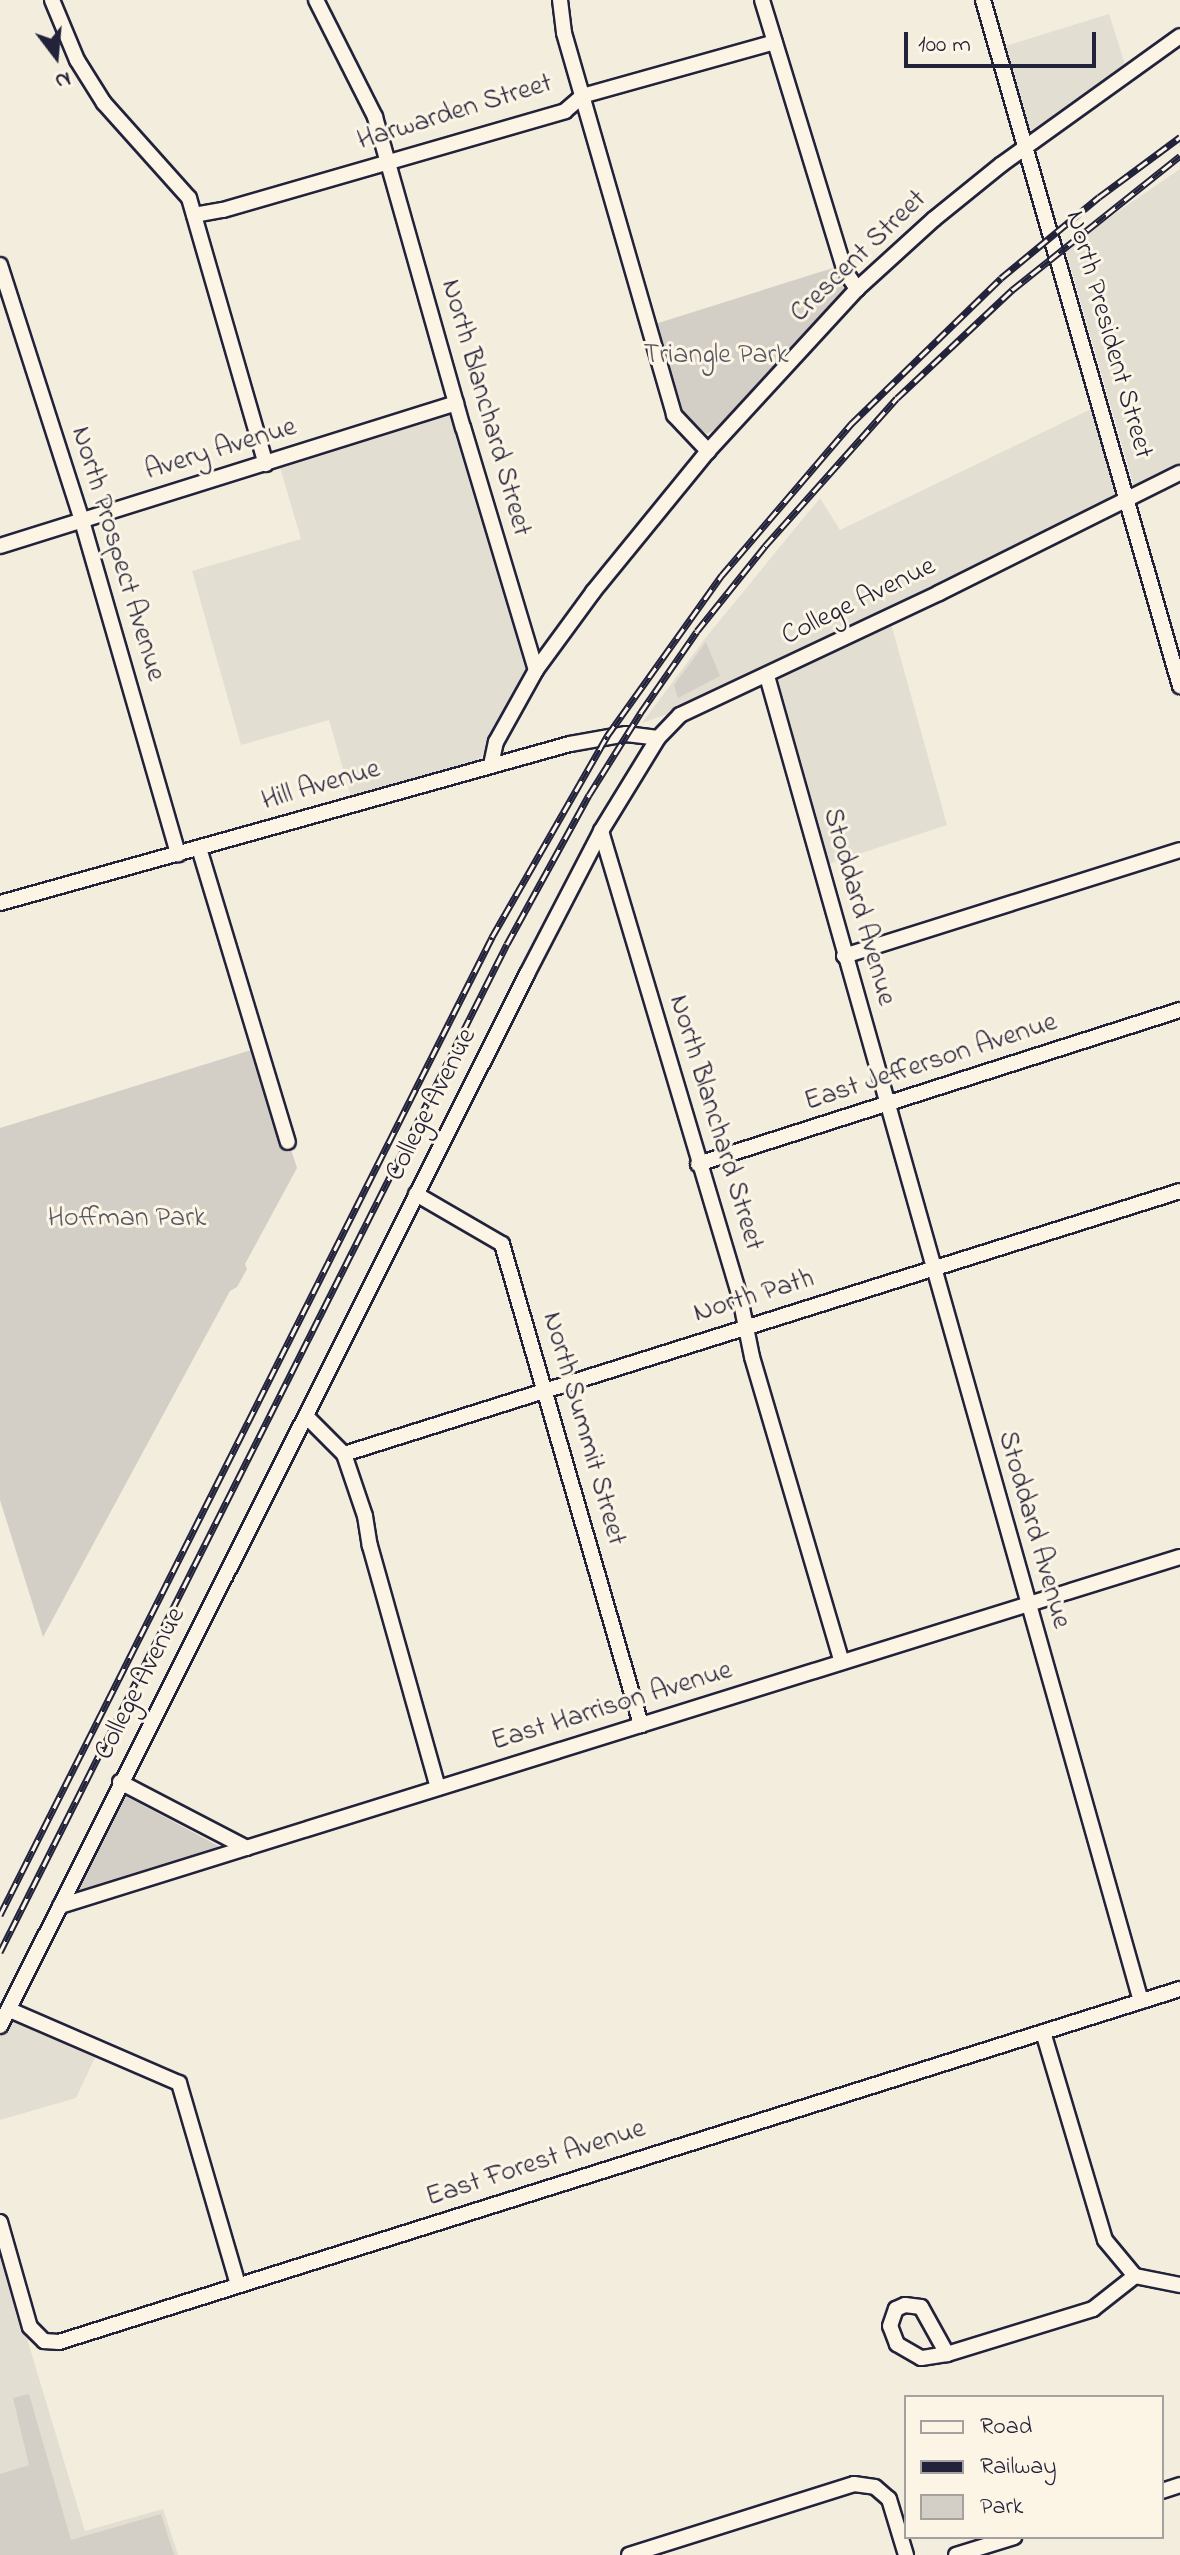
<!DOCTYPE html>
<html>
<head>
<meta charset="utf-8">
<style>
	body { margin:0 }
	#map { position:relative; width:1180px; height:2555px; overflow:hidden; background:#f3edde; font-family:"Indie Flower",sans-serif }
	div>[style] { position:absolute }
	.built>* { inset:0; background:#e3ded2 }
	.green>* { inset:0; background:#d4cfc6 }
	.roads { filter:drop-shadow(2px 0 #22223b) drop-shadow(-2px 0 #22223b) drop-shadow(0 2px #22223b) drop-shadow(0 -2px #22223b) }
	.minor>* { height:14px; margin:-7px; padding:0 7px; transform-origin:7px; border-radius:7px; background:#fcf5e5 }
	.rail>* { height:7px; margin-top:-3.5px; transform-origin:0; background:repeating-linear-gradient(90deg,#fcf5e5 0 12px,#22223b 0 24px); box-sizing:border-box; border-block:2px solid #22223b }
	span { translate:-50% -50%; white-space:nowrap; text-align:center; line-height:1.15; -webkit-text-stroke:6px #fcf5e5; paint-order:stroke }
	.street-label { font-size:28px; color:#22223b }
	.park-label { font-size:28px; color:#575665 }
	.legend { position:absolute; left:904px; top:2395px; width:260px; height:144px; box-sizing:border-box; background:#fcf5e5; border:2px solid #a5a1a1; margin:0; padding:10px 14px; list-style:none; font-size:24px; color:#22223b }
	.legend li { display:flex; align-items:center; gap:16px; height:40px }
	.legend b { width:40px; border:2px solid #a5a1a1 }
	.north { position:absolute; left:16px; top:16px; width:80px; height:80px; -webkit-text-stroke:6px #fcf5e5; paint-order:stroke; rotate:164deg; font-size:22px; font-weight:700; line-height:32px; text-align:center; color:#22223b }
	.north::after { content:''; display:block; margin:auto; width:28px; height:36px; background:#22223b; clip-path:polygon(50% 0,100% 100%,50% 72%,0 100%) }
	.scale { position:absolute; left:904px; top:32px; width:192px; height:36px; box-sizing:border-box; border:4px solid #22223b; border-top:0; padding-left:10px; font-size:24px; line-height:28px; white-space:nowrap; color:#22223b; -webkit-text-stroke:6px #fcf5e5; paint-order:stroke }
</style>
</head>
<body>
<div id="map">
	<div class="built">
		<i style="clip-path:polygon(1109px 14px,1125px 64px,1029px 137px,1002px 47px)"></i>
		<i style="clip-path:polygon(1180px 169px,1180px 477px,1137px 497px,1065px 248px)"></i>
		<i style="clip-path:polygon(1093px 408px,1119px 496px,685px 708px,642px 723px,707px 636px,820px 498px,840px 530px)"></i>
		<i style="clip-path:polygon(452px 409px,530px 669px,477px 765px,352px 800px,329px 720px,241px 745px,192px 571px,301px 539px,279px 464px)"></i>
		<i style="clip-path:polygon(890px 620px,947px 825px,825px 865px,773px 679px)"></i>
		<i style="clip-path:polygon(11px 2013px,98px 2051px,76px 2098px,0 2120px,0 2031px)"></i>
		<i style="clip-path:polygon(0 2249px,85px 2531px,163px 2509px,178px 2555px,0 2555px)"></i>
	</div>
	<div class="green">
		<i style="clip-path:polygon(836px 267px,844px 289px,842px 295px,718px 427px,707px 434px,688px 421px,680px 408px,655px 324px)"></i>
		<i style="clip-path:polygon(706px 642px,720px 676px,678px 698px,674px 685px)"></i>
		<i style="clip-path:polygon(258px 1048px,297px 1168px,245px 1264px,247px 1269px,237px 1287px,230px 1291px,43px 1637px,0 1500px,0 1128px)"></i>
		<i style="clip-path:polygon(120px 1793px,226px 1850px,67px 1900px)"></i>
		<i style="clip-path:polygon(29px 2394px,71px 2540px,161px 2514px,174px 2555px,0 2555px,0 2474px,29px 2465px,13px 2398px)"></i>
	</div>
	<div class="roads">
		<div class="minor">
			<i style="left:52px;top:0;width:65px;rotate:67.4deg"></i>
			<i style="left:77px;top:60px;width:51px;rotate:57.9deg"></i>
			<i style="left:104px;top:103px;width:127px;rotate:48.2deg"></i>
			<i style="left:189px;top:198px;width:277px;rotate:73.9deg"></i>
			<i style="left:316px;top:0;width:131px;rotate:63.2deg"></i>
			<i style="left:375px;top:117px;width:322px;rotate:74.2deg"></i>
			<i style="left:463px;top:427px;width:254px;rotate:73.3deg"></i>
			<i style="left:560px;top:0;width:33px;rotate:83deg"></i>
			<i style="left:564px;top:33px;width:398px;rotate:73.9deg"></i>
			<i style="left:674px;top:415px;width:50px;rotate:46.6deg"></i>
			<i style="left:762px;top:0;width:283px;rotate:73deg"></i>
			<i style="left:845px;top:271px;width:22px;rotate:56deg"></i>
			<i style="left:983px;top:0;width:714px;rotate:73.98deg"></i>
			<i style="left:194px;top:215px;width:29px;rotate:-10deg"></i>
			<i style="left:223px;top:210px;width:356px;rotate:-16.1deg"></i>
			<i style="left:565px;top:111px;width:23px;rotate:-41deg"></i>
			<i style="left:582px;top:96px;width:200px;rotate:-15.6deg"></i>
			<i style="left:0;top:265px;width:269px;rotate:72.2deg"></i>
			<i style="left:82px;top:521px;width:347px;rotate:73.9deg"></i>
			<i style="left:0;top:546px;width:478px;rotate:-17.4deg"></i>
			<i style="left:767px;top:676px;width:1377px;rotate:74.24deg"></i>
			<i style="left:491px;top:765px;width:24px;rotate:-78deg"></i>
			<i style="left:496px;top:742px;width:82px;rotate:-60.9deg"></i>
			<i style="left:536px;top:670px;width:97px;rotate:-53.8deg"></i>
			<i style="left:593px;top:592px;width:182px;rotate:-50.8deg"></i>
			<i style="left:708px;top:451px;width:220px;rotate:-47.4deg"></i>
			<i style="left:857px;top:289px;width:104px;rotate:-42.3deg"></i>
			<i style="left:934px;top:219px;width:87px;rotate:-39deg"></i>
			<i style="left:1002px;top:164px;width:219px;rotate:-35.7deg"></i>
			<i style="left:601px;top:831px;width:482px;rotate:73.4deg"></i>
			<i style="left:739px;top:1293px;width:65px;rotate:78.5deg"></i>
			<i style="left:752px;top:1357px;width:318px;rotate:73.6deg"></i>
			<i style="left:199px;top:848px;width:307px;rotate:73.2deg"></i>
			<i style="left:0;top:903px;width:592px;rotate:-15.59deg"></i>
			<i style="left:570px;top:744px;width:57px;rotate:-10.1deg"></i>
			<i style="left:626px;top:734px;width:32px;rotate:7deg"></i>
			<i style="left:844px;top:956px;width:352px;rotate:-17.5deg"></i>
			<i style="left:698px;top:1164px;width:506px;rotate:-17.72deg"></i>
			<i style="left:416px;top:1194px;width:99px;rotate:30.2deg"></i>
			<i style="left:502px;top:1244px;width:501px;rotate:73.88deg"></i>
			<i style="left:306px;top:1416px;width:54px;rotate:45deg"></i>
			<i style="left:344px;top:1454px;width:65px;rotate:71.3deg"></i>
			<i style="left:365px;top:1516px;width:30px;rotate:81deg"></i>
			<i style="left:370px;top:1546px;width:251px;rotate:74.3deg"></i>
			<i style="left:344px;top:1454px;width:876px;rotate:-17.46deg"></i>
			<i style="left:120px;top:1782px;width:143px;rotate:27.5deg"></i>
			<i style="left:60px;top:1906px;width:1173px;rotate:-17.31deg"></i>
			<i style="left:10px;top:2010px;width:184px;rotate:23.4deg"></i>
			<i style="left:179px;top:2083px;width:210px;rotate:73.7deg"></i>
			<i style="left:0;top:2026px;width:1177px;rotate:-63.39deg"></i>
			<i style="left:527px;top:974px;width:161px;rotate:-62.6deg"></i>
			<i style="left:601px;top:831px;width:109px;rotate:-58.5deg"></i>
			<i style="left:658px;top:738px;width:32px;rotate:-46deg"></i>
			<i style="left:680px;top:715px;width:286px;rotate:-25.2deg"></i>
			<i style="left:939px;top:593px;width:269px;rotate:-26.5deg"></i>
			<i style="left:1043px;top:2032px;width:217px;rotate:73.4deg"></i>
			<i style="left:1105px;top:2240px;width:47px;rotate:50.2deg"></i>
			<i style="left:1135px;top:2276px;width:46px;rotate:11.3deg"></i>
			<i style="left:0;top:2222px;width:109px;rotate:74.1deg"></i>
			<i style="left:30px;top:2327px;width:20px;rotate:45deg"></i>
			<i style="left:44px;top:2341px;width:15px;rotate:4deg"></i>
			<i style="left:59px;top:2342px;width:1175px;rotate:-17.48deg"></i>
			<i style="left:947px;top:2354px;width:26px;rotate:171deg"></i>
			<i style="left:921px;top:2358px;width:28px;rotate:-150deg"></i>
			<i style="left:897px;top:2344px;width:19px;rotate:-111deg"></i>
			<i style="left:890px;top:2326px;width:18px;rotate:-71deg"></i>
			<i style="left:896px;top:2309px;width:10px;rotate:-24deg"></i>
			<i style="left:905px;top:2305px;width:16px;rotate:7deg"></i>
			<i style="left:921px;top:2307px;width:54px;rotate:61deg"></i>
			<i style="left:947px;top:2354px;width:153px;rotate:-17.1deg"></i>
			<i style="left:1093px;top:2309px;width:53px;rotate:-38.2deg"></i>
			<i style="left:1162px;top:2491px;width:19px;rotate:-18deg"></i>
			<i style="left:629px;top:2555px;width:236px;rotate:-17.5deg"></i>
			<i style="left:854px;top:2484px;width:21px;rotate:8deg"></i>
			<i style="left:875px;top:2487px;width:18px;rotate:41deg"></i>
			<i style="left:889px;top:2499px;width:59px;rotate:73.1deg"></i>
			<i style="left:956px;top:2555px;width:61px;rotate:-17.2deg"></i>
		</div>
	</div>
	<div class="rail">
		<i style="left:0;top:1915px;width:1095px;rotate:-63.29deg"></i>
		<i style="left:492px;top:937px;width:232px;rotate:-60.2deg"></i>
		<i style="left:607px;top:736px;width:198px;rotate:-54.5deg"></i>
		<i style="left:722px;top:575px;width:199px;rotate:-49.5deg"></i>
		<i style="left:851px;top:424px;width:209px;rotate:-44.2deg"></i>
		<i style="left:1001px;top:278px;width:127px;rotate:-39.6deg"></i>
		<i style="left:1099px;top:197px;width:101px;rotate:-36.5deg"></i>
		<i style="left:0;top:1952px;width:1128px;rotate:-63.3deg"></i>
		<i style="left:507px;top:944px;width:170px;rotate:-61.2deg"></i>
		<i style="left:589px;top:795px;width:98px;rotate:-57.9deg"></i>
		<i style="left:641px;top:712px;width:98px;rotate:-55.3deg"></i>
		<i style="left:697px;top:631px;width:109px;rotate:-51.3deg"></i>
		<i style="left:765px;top:546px;width:198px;rotate:-48.3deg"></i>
		<i style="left:897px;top:398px;width:158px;rotate:-43.2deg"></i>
		<i style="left:1012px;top:290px;width:215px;rotate:-38.6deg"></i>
	</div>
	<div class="street-label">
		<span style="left:455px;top:113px;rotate:-17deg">Harwarden Street</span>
		<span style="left:859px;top:257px;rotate:-44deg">Crescent Street</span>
		<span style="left:1108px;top:335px;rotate:74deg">North President Street</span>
		<span style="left:485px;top:408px;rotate:74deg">North Blanchard Street</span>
		<span style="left:221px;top:450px;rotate:-17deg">Avery Avenue</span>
		<span style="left:117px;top:554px;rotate:73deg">North Prospect Avenue</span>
		<span style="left:859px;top:602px;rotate:-26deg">College Avenue</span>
		<span style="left:321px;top:786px;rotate:-16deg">Hill Avenue</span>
		<span style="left:858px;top:907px;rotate:74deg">Stoddard Avenue</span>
		<span style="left:931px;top:1063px;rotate:-18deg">East Jefferson Avenue</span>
		<span style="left:432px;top:1105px;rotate:-63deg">College Avenue</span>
		<span style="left:715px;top:1123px;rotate:73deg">North Blanchard Street</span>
		<span style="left:754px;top:1297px;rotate:-17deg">North Path</span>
		<span style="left:583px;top:1429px;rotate:74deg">North Summit Street</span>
		<span style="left:1033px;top:1530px;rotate:74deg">Stoddard Avenue</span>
		<span style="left:141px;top:1684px;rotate:-63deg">College Avenue</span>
		<span style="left:612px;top:1707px;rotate:-17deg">East Harrison Avenue</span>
		<span style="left:536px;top:2164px;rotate:-18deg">East Forest Avenue</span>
	</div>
	<div class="park-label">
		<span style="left:716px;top:356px">Triangle Park</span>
		<span style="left:127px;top:1219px">Hoffman Park</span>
	</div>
	<ul class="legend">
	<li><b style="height:10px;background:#fcf5e5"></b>Road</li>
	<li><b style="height:10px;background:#22223b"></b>Railway</li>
	<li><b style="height:22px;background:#d4cfc6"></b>Park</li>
	</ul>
	<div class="north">N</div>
	<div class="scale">100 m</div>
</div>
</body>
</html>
